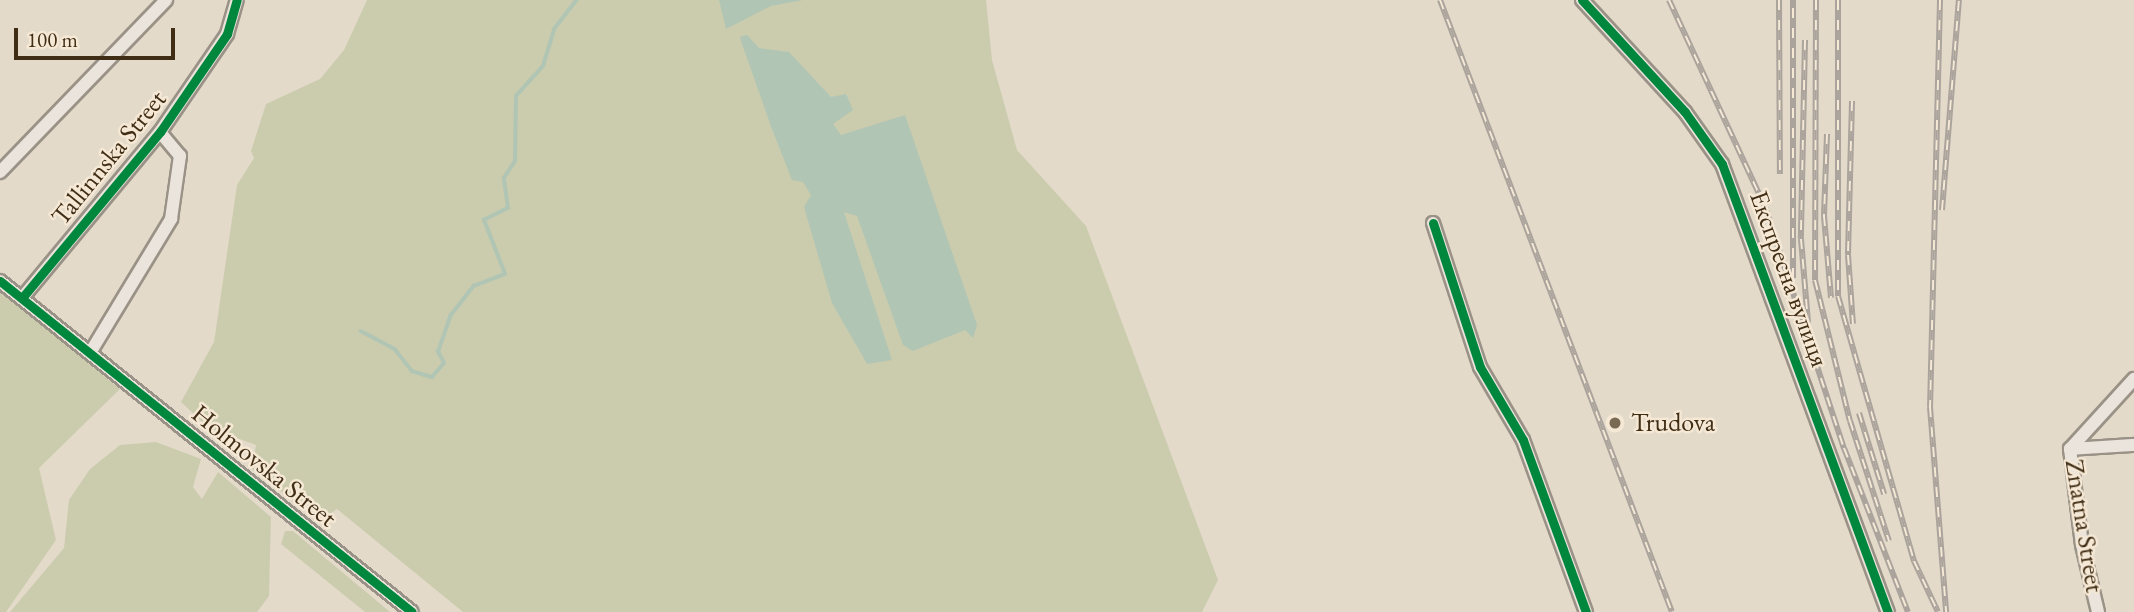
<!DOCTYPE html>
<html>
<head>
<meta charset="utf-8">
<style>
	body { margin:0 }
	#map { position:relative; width:2134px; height:612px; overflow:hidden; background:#e4daca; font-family:"EB Garamond",serif }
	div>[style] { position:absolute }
	.green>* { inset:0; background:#caccad }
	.water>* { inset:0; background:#b1c5b4 }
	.stream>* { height:3.5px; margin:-1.75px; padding:0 1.75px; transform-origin:1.75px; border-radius:1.75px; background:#b1c5b4 }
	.roads { filter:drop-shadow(2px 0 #9a9286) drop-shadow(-2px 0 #9a9286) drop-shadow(0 2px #9a9286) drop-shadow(0 -2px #9a9286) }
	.street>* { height:12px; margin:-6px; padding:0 6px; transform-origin:6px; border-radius:6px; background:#eae4dc }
	.rail>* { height:6px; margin-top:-3px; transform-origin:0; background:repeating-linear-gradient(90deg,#f5e8d5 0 10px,#aba49c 0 20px); box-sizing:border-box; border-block:2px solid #aba49c }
	.cycleway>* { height:9px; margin:-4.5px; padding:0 4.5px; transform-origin:4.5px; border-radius:4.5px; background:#00873e }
	.dots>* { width:19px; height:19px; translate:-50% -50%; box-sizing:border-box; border:4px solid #f5e8d5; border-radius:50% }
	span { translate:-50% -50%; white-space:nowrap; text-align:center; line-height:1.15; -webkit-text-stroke:5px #f5e8d5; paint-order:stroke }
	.street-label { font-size:26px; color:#402d15 }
	.poi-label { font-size:26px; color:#402d15 }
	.left { translate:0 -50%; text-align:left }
	.scale { position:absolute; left:14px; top:28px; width:161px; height:32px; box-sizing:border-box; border:4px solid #402d15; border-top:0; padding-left:9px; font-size:21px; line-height:24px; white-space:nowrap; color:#402d15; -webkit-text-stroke:5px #f5e8d5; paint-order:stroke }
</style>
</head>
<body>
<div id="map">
	<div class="green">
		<i style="clip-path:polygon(367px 0,986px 0,992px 60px,1017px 150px,1086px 226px,1218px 580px,1202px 612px,463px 612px,337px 509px,319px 521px,252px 469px,256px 445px,209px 428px,181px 402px,214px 342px,237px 185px,254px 158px,251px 151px,266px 104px,320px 79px,344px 50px)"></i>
		<i style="clip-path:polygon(0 291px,120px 389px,39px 468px,56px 540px,6px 612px,0 612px)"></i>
		<i style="clip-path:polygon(156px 442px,201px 459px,193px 487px,202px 499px,218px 472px,271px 517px,269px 596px,257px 612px,10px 612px,64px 548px,69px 500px,90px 469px,120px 445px)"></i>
		<i style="clip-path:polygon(285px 531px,293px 531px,390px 612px,365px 612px,281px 544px)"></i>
	</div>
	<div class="water">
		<i style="clip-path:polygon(719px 0,803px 0,771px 6px,726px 29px)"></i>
		<i style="clip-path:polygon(747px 35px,759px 48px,789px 52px,831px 97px,846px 94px,853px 110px,833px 124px,841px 135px,905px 115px,977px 325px,973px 338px,965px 330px,913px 351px,903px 345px,857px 216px,844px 212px,892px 360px,867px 364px,832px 303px,804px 207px,811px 195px,803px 182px,792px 180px,772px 129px,742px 44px,740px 37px)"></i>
	</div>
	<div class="stream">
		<i style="left:361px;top:331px;width:38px;rotate:28deg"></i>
		<i style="left:395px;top:349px;width:28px;rotate:52deg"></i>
		<i style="left:412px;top:371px;width:21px;rotate:17deg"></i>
		<i style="left:432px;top:377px;width:18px;rotate:-49deg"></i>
		<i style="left:444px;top:363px;width:13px;rotate:-119deg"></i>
		<i style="left:438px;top:352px;width:39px;rotate:-71deg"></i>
		<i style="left:451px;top:315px;width:37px;rotate:-52deg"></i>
		<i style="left:474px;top:286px;width:33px;rotate:-21deg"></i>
		<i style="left:505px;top:274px;width:58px;rotate:-111.3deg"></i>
		<i style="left:484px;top:220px;width:27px;rotate:-27deg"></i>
		<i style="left:508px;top:208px;width:30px;rotate:-98deg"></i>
		<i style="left:504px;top:178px;width:20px;rotate:-57deg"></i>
		<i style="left:515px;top:161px;width:65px;rotate:-89.1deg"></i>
		<i style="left:516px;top:96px;width:40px;rotate:-48deg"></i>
		<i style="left:543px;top:66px;width:39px;rotate:-73deg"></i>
		<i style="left:554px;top:29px;width:37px;rotate:-52deg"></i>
	</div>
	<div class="roads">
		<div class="street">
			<i style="left:1582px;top:0;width:152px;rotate:47.4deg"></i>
			<i style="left:1685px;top:112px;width:64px;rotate:54.6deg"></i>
			<i style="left:1722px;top:164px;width:478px;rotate:69.7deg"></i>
			<i style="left:0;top:172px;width:239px;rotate:-46deg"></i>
			<i style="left:1433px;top:223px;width:151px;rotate:71.9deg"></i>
			<i style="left:1480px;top:367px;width:85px;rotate:59.5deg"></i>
			<i style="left:1523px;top:440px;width:183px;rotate:69.9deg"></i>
			<i style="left:0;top:281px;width:528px;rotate:38.78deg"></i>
			<i style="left:22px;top:298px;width:216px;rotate:-50.3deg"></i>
			<i style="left:160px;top:132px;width:119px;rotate:-55.6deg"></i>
			<i style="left:227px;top:34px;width:35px;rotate:-74deg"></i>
			<i style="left:90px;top:353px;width:157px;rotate:-58.8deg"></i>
			<i style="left:171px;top:219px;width:64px;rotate:-81.9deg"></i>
			<i style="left:180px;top:156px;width:31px;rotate:-130deg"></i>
			<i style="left:2070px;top:449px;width:64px;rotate:-3.6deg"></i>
			<i style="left:2098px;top:612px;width:69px;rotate:-103.4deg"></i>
			<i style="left:2082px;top:545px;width:97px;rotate:-97.1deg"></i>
			<i style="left:2070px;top:449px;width:95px;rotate:-47.6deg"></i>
		</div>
	</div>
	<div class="rail">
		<i style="left:1440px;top:0;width:654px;rotate:69.24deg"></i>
		<i style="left:1669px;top:0;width:228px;rotate:65.1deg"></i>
		<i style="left:1765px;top:207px;width:254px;rotate:71.9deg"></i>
		<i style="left:1844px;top:448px;width:176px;rotate:68.7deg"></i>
		<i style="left:1779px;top:0;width:174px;rotate:89.7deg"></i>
		<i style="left:1816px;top:0;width:280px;rotate:90.2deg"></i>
		<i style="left:1815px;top:280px;width:145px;rotate:76.1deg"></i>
		<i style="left:1850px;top:421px;width:126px;rotate:72deg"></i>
		<i style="left:1838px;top:0;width:296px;rotate:90deg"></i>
		<i style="left:1838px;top:296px;width:276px;rotate:74deg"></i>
		<i style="left:1914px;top:561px;width:56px;rotate:64.8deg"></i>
		<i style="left:1940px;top:0;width:407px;rotate:91.4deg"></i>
		<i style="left:1930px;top:407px;width:206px;rotate:85.5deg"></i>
		<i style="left:1805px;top:40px;width:199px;rotate:91.2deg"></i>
		<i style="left:1801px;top:239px;width:84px;rotate:85.2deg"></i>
		<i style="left:1852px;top:101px;width:154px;rotate:91.5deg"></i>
		<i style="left:1848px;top:255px;width:69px;rotate:85.9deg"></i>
		<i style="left:1827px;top:134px;width:82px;rotate:92.1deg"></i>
		<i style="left:1824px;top:216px;width:82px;rotate:85.1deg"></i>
		<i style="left:1942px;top:210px;width:211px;rotate:-85.4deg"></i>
		<i style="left:1793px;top:278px;width:278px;rotate:-90deg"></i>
		<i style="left:1859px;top:413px;width:85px;rotate:72.8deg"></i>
	</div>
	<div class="cycleway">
		<i style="left:1582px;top:0;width:152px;rotate:47.4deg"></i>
		<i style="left:1685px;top:112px;width:64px;rotate:54.6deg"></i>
		<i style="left:1722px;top:164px;width:478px;rotate:69.7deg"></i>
		<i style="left:1433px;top:223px;width:151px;rotate:71.9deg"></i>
		<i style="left:1480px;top:367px;width:85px;rotate:59.5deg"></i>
		<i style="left:1523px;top:440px;width:183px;rotate:69.9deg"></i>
		<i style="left:0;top:281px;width:528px;rotate:38.78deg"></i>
		<i style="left:22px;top:298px;width:216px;rotate:-50.3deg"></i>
		<i style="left:160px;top:132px;width:119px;rotate:-55.6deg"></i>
		<i style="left:227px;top:34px;width:35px;rotate:-74deg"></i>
	</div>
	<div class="dots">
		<i style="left:1615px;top:423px;background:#796a54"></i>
	</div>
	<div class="street-label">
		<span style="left:109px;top:158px;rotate:-51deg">Tallinnska Street</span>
		<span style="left:1789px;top:279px;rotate:70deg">Експресна вулиця</span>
		<span style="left:264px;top:466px;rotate:39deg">Holmovska Street</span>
		<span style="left:2084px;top:526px;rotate:81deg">Znatna Street</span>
	</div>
	<div class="poi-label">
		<span class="left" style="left:1631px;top:423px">Trudova</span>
	</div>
	<div class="scale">100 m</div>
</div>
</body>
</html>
